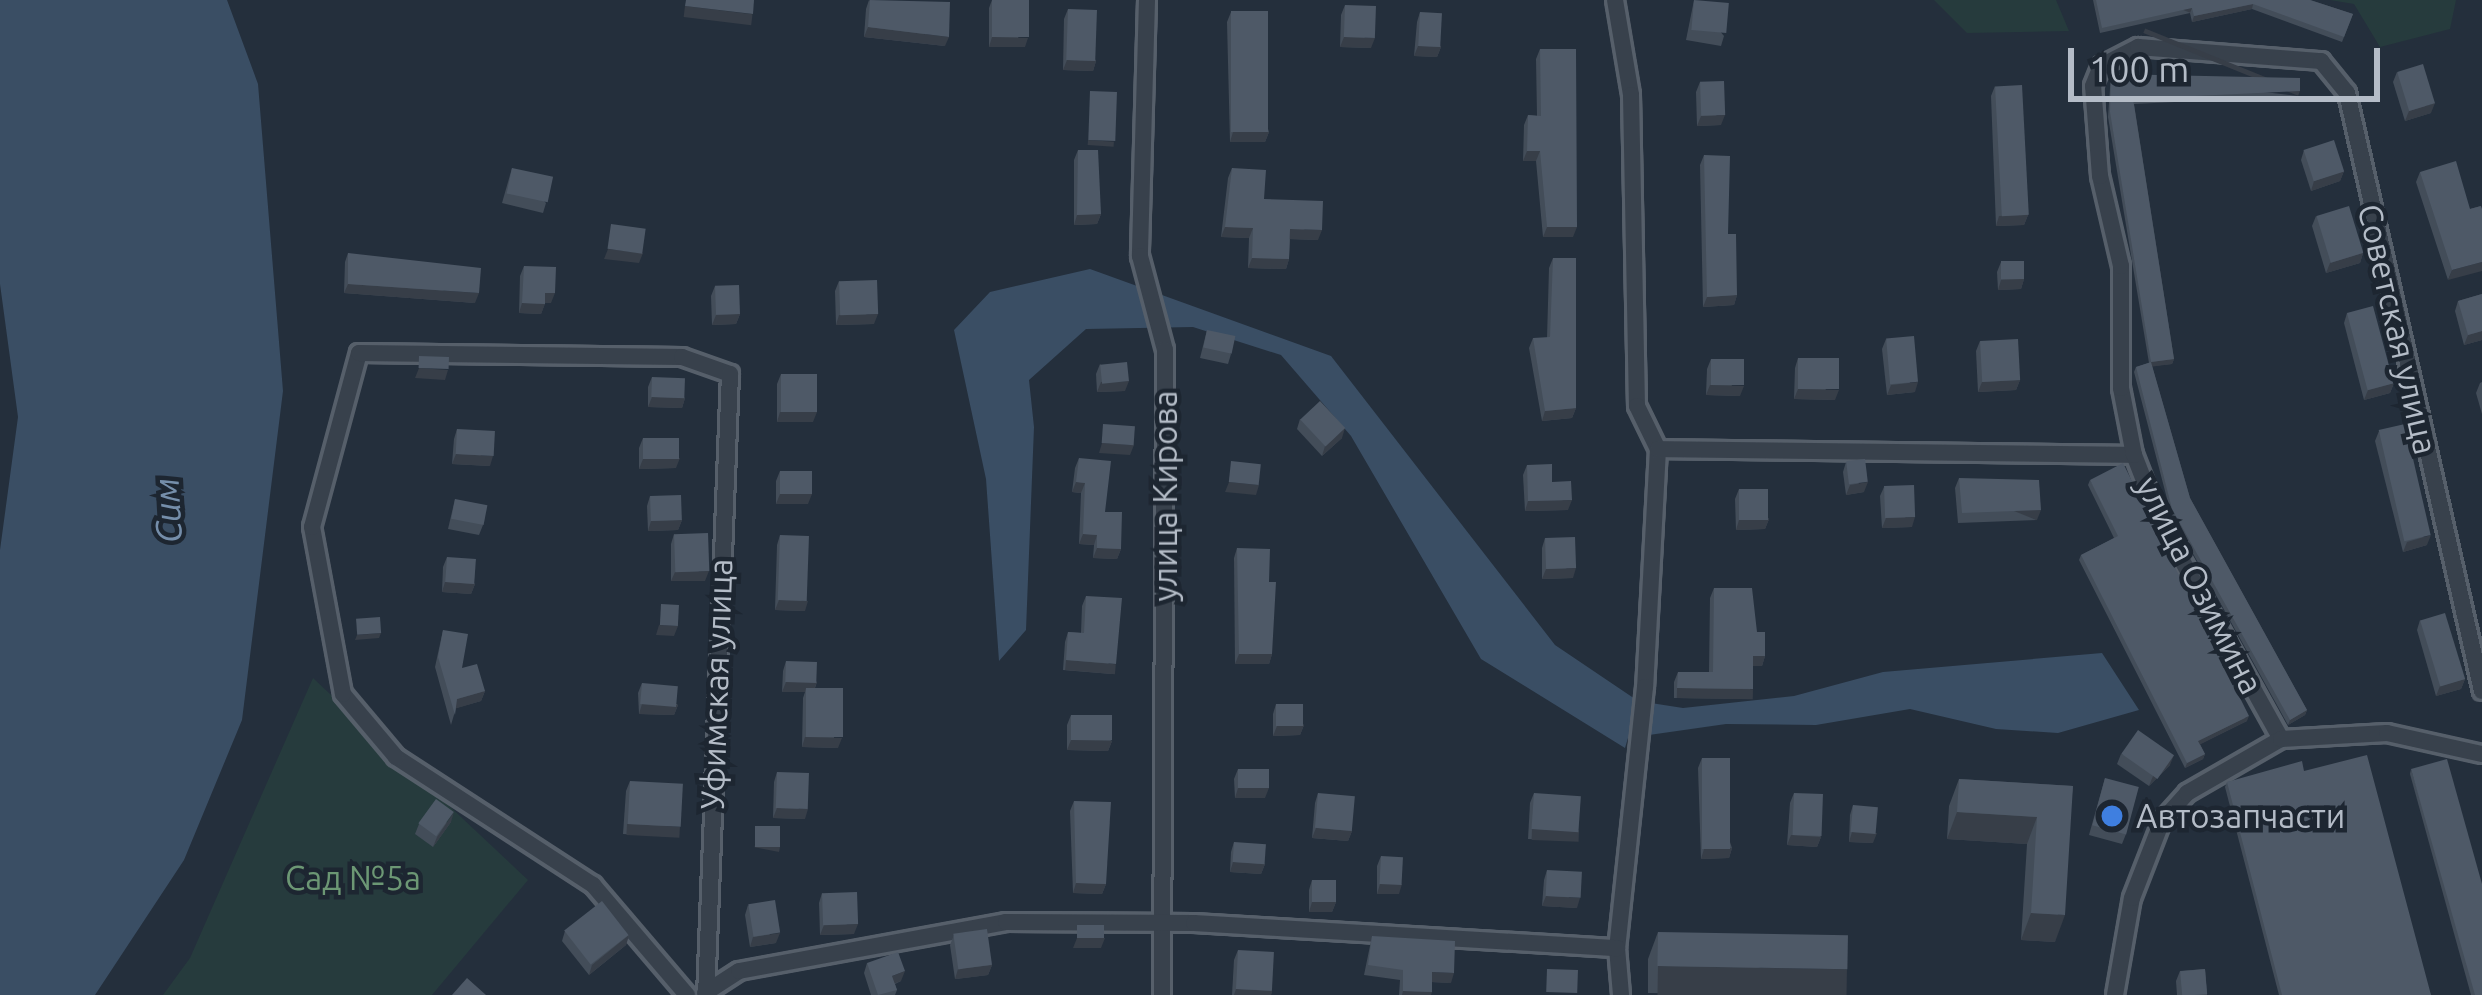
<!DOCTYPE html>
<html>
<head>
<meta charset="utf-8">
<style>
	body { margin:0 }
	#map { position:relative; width:2482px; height:995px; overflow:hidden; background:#242f3c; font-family:Ubuntu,sans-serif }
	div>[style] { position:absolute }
	.green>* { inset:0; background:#263b3d }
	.water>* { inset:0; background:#3a4e64 }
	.roads { filter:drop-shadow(3px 0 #565f6a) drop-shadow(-3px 0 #565f6a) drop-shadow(0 3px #565f6a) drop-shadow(0 -3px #565f6a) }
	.minor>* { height:16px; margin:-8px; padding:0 8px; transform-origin:8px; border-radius:8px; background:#38414c }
	.wall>* { inset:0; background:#434d59 }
	.shaded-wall>* { inset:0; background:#373e48; transform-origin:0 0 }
	.building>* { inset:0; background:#4e5967; transform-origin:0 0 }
	.dots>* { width:33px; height:33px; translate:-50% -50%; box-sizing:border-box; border:6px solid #1d2631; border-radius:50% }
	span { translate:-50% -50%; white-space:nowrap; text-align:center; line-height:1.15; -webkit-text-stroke:9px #1d2631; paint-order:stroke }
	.street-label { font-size:33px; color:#b4bcc7 }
	.poi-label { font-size:33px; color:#b4bcc7 }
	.left { translate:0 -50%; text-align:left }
	.park-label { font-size:33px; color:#6c9774 }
	.water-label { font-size:36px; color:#758eaa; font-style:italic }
	.scale { position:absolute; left:2068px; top:48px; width:312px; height:54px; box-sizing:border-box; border:6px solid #b4bcc7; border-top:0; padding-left:15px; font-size:36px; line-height:42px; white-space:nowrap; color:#b4bcc7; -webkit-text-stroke:9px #1d2631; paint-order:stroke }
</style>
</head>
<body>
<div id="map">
	<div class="green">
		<i style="clip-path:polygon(1934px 0,2056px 0,2069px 31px,1967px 33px)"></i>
		<i style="clip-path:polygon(2330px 0,2456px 0,2450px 29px,2380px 47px,2354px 4px)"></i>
		<i style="clip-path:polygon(313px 678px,528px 880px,432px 995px,163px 995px,190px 958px)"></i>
	</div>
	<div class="water">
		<i style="clip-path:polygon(0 0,227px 0,258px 84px,283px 391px,242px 720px,184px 860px,95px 995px,0 995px,0 550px,18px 417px,0 284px)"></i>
		<i style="clip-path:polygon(1090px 269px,1331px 356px,1555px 645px,1638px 701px,1683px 708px,1794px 696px,1883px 672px,2102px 653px,2139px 710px,2058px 733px,1996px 729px,1910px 709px,1816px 725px,1726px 724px,1628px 738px,1625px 748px,1481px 659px,1351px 436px,1281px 355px,1193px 327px,1086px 329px,1029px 380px,1034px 427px,1026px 630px,999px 661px,986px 479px,954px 330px,990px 292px)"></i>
	</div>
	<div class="roads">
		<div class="minor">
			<i style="left:1147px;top:0;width:256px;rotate:91.6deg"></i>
			<i style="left:1140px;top:256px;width:97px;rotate:75.1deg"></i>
			<i style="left:1165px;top:350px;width:645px;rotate:90.27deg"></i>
			<i style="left:1615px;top:0;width:96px;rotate:80.4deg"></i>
			<i style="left:1631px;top:95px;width:311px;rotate:88.9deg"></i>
			<i style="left:1637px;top:406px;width:48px;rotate:64deg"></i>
			<i style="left:1658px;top:449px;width:238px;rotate:93.1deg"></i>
			<i style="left:1645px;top:687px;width:262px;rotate:96.1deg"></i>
			<i style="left:1617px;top:948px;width:47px;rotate:85.1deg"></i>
			<i style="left:1658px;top:449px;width:476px;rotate:0.7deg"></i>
			<i style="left:2281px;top:739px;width:252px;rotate:-119deg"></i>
			<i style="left:2159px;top:519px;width:69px;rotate:-111.3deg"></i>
			<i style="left:2134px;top:455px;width:68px;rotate:-101deg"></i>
			<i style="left:2121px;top:388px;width:122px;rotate:-90deg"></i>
			<i style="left:2121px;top:266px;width:92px;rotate:-103.1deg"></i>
			<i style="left:2100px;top:176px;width:90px;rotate:-94.4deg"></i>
			<i style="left:2093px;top:86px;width:22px;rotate:-68deg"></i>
			<i style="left:2101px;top:66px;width:42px;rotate:-27.2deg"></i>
			<i style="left:2138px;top:47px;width:184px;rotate:4.4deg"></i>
			<i style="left:2321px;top:61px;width:41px;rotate:50.9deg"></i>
			<i style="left:2347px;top:93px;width:613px;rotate:77.28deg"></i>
			<i style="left:705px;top:993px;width:40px;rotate:-32.9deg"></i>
			<i style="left:739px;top:971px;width:271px;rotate:-10.4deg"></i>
			<i style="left:1006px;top:922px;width:188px;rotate:0.3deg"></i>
			<i style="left:1194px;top:923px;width:424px;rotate:3.4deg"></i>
			<i style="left:687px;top:995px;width:145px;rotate:-130.5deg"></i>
			<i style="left:593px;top:885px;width:235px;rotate:-147deg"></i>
			<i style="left:396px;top:757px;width:82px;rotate:-130.1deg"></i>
			<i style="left:343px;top:694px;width:170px;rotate:-100.5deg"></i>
			<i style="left:312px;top:527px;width:180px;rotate:-74.9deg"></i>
			<i style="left:359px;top:353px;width:323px;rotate:0.7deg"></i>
			<i style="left:682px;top:357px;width:51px;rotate:19.5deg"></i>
			<i style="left:730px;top:374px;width:621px;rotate:92.21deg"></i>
			<i style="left:2115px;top:995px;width:98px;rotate:-80.1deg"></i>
			<i style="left:2132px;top:898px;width:83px;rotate:-68.7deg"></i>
			<i style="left:2162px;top:821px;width:38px;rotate:-48deg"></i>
			<i style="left:2187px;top:793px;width:108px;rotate:-29.9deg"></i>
			<i style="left:2281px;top:739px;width:106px;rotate:-3.2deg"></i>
			<i style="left:2387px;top:733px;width:97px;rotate:12.5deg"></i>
		</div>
	</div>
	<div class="wall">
		<i style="clip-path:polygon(869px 0,945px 46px,864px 37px,866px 9px)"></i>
		<i style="clip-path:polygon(992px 0,1025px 47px,989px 47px,989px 8px)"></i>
		<i style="clip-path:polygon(1694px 0,1724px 36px,1721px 46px,1686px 40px)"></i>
		<i style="clip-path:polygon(2093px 0,2310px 0,2353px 14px,2342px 42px,2252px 9px,2192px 22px,2190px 13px,2100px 33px)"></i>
		<i style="clip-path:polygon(1345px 5px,1371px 48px,1340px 47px,1341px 15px)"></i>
		<i style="clip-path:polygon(1068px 9px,1096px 61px,1093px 71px,1063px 70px,1064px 19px)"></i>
		<i style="clip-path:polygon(1231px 12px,1269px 132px,1265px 142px,1230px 142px,1227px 22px)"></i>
		<i style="clip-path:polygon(1420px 12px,1441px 47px,1437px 57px,1414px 56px,1417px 22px)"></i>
		<i style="clip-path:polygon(1540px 49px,1573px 237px,1543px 237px,1536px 161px,1523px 161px,1524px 125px,1528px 115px,1537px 116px,1536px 59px)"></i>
		<i style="clip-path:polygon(2397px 72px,2431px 113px,2405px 121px,2393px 82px)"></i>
		<i style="clip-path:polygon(2111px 74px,2298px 96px,2134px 104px,2174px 359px,2172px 364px,2152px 366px,2190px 498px,2307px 710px,2305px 715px,2288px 725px,2171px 514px,2134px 372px,2136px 367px,2149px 363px,2108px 117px)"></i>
		<i style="clip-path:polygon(1700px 82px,1721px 125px,1697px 126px,1696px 92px)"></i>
		<i style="clip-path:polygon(1995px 86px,2028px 215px,2024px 225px,1996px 226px,1991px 96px)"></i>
		<i style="clip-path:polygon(1078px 150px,1101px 214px,1097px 224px,1074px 225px,1074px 160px)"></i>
		<i style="clip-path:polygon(2304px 150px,2344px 171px,2340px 181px,2311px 191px,2301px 160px)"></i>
		<i style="clip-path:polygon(1704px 155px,1728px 234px,1737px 295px,1734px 305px,1703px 307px,1700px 165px)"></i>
		<i style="clip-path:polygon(512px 168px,546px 203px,543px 213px,502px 203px)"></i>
		<i style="clip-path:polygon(1232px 168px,1264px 199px,1318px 240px,1290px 239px,1289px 259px,1286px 269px,1248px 268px,1249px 238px,1221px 237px,1228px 178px)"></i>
		<i style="clip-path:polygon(2420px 172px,2470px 209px,2481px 206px,2448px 280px,2416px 182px)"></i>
		<i style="clip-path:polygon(2316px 216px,2363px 253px,2360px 263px,2326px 273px,2312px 226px)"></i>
		<i style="clip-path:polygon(348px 253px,475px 303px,344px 293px,345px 262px)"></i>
		<i style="clip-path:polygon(1553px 258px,1576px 408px,1572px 418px,1542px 421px,1529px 348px,1533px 338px,1547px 338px,1549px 268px)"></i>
		<i style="clip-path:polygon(2001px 262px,2024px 279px,2021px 289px,1998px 290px,1997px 272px)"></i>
		<i style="clip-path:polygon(524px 266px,551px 303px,545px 303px,541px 314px,519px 313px,520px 276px)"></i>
		<i style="clip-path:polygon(839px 281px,874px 324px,836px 325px,835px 291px)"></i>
		<i style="clip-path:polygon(715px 286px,740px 314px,736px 324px,712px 325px,711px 296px)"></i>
		<i style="clip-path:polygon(2482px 294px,2482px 340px,2464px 345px,2455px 311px,2458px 301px)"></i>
		<i style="clip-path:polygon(2347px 313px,2394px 383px,2390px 393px,2364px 400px,2344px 323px)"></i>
		<i style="clip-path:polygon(1207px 330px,1231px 354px,1228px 364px,1200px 358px)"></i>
		<i style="clip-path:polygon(1886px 339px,1915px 392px,1887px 395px,1882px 349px)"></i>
		<i style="clip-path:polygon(1980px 341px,2020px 380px,2016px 390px,1978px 392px,1976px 351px)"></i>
		<i style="clip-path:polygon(1798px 358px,1835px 400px,1794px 399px,1795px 368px)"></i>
		<i style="clip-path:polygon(1711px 359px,1740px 396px,1706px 395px,1707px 369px)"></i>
		<i style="clip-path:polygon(1100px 364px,1125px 391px,1097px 392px,1096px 374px)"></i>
		<i style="clip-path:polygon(781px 374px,813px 422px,777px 422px,777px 384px)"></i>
		<i style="clip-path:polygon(652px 377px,685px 398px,682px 408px,648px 407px,648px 387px)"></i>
		<i style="clip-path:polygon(2482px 382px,2482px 414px,2476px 393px,2480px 383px)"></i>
		<i style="clip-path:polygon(1300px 419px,1342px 438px,1322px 456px,1297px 429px)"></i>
		<i style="clip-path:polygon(457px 429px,490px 466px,452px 464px,454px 439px)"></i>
		<i style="clip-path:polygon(2379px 431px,2427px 545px,2403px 552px,2375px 441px)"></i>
		<i style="clip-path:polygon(643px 438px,676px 468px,639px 469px,639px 448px)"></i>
		<i style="clip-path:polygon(1079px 458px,1121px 549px,1117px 559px,1093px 558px,1094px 545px,1079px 544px,1081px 493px,1072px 492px,1075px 468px)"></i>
		<i style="clip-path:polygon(1846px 462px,1864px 492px,1846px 495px,1843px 472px)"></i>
		<i style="clip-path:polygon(1527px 465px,1552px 482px,1568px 510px,1525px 511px,1523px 475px)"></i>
		<i style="clip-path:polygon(780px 471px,808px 504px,776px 504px,776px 481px)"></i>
		<i style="clip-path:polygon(1959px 478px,2037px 520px,1958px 523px,1955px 488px)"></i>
		<i style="clip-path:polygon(2090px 480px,2247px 721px,2200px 744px,2205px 754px,2203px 759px,2185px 768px,2079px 560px,2081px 555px,2114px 538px,2088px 485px)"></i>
		<i style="clip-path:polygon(1884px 487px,1912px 527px,1882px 528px,1880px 496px)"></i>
		<i style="clip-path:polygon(1739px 489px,1769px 519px,1765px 529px,1736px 530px,1735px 499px)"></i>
		<i style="clip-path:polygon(650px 496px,682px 520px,678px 530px,648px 531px,647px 506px)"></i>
		<i style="clip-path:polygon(455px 499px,483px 525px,479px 535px,448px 529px)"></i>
		<i style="clip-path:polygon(674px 534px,705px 581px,671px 581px,671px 544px)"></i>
		<i style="clip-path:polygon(780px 535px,805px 611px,775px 610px,777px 545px)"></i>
		<i style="clip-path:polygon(1545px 538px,1573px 578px,1542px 579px,1542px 548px)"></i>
		<i style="clip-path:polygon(1237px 548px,1269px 582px,1272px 654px,1269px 664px,1235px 664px,1234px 558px)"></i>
		<i style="clip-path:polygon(447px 557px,475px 584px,471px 594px,442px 592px,443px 567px)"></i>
		<i style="clip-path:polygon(1714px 588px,1757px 632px,1765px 656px,1762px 666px,1753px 666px,1749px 699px,1674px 698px,1674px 682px,1678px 672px,1709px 672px,1710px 598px)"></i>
		<i style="clip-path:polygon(1086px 596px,1112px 674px,1063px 670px,1065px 642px,1068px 632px,1081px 633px,1082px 606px)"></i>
		<i style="clip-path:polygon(2420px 620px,2465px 679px,2461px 689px,2436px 696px,2417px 630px)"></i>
		<i style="clip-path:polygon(443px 630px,462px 668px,485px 691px,481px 701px,456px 708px,451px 725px,435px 667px)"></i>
		<i style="clip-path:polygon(786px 661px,817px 682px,815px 688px,838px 748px,802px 747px,803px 698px,805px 692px,782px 692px,783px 671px)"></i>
		<i style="clip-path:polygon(642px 683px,678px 705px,674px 715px,639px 714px,638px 693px)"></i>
		<i style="clip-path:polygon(1276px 704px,1304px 725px,1300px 735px,1273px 736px,1273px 714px)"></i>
		<i style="clip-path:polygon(1071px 715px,1112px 741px,1108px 751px,1067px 750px,1067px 725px)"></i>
		<i style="clip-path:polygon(2121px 754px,2170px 765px,2149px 786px,2117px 764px)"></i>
		<i style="clip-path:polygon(1702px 758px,1732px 848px,1729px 858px,1701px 859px,1698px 768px)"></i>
		<i style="clip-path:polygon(1238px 769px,1265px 798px,1235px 798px,1234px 779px)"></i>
		<i style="clip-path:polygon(2411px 769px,2482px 995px,2471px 995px,2410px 774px)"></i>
		<i style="clip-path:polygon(2304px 771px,2431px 995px,2279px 995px,2225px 787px,2227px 782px)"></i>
		<i style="clip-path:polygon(777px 772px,805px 819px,773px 818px,774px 782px)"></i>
		<i style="clip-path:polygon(2105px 778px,2126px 834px,2122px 844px,2089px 835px)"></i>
		<i style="clip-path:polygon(1959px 779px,2073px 786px,2055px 942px,2021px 940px,2027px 844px,1947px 839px,1949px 806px)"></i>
		<i style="clip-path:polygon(630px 781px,676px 837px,623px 834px,626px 791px)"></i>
		<i style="clip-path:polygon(1318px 793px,1352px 831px,1348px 841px,1312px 838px,1315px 803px)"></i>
		<i style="clip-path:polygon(1534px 793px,1579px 831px,1576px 841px,1528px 839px,1530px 803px)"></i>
		<i style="clip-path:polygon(1794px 793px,1821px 837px,1817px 847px,1787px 845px,1790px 803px)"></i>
		<i style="clip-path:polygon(1074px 801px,1106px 884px,1102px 894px,1073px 893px,1070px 811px)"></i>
		<i style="clip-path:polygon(1853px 805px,1873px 843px,1849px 842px,1850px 815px)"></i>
		<i style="clip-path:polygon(451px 822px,433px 847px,415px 834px,419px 824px)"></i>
		<i style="clip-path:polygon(1234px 842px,1265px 864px,1261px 874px,1230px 872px,1231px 852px)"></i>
		<i style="clip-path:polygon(1381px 856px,1399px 894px,1377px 894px,1377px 866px)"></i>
		<i style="clip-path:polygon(1547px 870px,1577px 908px,1542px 906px,1544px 880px)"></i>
		<i style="clip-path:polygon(1312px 880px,1336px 902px,1332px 912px,1309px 912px,1309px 890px)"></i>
		<i style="clip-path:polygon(822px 893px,854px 934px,820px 935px,819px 903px)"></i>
		<i style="clip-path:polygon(748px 905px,776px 943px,750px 947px,745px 915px)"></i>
		<i style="clip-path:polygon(565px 931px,629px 935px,626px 945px,589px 975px,562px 941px)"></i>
		<i style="clip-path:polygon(1658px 932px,1838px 995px,1648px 993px,1648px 959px)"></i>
		<i style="clip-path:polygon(954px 935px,992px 965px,988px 975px,955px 979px,950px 945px)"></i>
		<i style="clip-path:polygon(1372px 936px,1451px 983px,1432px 982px,1431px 995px,1399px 995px,1400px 980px,1364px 975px)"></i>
		<i style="clip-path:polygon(1238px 950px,1272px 991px,1271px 995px,1232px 995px,1234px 960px)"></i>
		<i style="clip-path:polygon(867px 963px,901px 981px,895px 984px,897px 990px,895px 995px,871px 995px,864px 973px)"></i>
		<i style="clip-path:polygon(2205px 969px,2207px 995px,2177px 995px,2176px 981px,2180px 971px)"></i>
	</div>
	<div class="shaded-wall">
		<i style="clip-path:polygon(2253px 4px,2252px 9px,2192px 22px,2194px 16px)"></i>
		<i style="left:685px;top:6px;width:68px;height:11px;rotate:7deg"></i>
		<i style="left:2192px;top:8px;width:5px;height:92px;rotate:112deg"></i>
		<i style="clip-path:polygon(868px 27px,949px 37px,945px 46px,864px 37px)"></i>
		<i style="clip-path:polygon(992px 37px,1028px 38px,1025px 47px,989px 47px)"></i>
		<i style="clip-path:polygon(1344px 37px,1375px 38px,1371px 48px,1340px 47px)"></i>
		<i style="clip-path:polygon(1418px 46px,1441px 47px,1437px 57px,1414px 56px)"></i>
		<i style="clip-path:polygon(1067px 60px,1096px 61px,1093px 71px,1063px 70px)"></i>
		<i style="left:2300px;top:91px;width:5px;height:167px;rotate:112deg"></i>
		<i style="clip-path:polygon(2435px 103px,2431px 113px,2405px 121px,2409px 111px)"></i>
		<i style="clip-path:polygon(1725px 115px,1721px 125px,1697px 126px,1701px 116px)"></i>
		<i style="clip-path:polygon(1233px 132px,1269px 132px,1265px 142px,1230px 142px)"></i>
		<i style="left:1088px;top:140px;width:26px;height:5px;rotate:4deg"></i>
		<i style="clip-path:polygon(1527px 151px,1540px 151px,1536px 161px,1523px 161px)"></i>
		<i style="clip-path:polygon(2344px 171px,2340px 181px,2311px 191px,2314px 181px)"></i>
		<i style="clip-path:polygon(1101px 214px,1097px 224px,1074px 225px,1077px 215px)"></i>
		<i style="clip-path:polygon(2028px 215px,2024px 225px,1996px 226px,1999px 216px)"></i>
		<i style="clip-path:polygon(1225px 227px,1253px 228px,1249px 238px,1221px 237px)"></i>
		<i style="clip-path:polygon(1547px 227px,1577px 227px,1573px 237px,1543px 237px)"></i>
		<i style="clip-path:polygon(1290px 229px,1322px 230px,1318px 240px,1287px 239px)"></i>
		<i style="clip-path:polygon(608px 249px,643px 253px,639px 263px,604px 259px)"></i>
		<i style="clip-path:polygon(2363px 253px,2360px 263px,2326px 273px,2330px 263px)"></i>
		<i style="clip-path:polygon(1252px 258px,1289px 259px,1286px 269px,1248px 268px)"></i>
		<i style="clip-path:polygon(2482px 262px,2482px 271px,2448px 280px,2452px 270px)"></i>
		<i style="clip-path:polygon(2024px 279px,2021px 289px,1998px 290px,2001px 280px)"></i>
		<i style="clip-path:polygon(348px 284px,479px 293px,475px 303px,344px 293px)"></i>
		<i style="clip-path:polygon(545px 293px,555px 293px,551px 303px,542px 303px)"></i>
		<i style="clip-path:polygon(1737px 295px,1734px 305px,1703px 307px,1707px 297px)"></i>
		<i style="clip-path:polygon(522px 303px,545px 304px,541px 314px,519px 313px)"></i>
		<i style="clip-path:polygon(740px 314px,736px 324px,712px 325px,716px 315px)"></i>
		<i style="clip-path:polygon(878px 314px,874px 324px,836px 325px,839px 315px)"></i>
		<i style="clip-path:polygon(2482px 331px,2482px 340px,2464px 345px,2468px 335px)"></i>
		<i style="clip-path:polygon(2174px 359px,2172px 364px,2149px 367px,2151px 362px)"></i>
		<i style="clip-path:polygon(419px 368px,448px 370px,445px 380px,415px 378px)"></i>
		<i style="clip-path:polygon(2020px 380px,2016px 390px,1978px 392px,1982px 382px)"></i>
		<i style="clip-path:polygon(1129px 381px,1125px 391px,1097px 392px,1101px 382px)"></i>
		<i style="clip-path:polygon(1918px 382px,1915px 392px,1887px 395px,1891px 385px)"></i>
		<i style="clip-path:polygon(2394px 383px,2390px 393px,2364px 400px,2368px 390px)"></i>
		<i style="clip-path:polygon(1710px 385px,1744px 386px,1740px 396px,1706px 395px)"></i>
		<i style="clip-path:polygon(1798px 389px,1839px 390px,1835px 400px,1794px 399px)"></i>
		<i style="clip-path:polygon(652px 397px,685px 398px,682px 408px,648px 407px)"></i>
		<i style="clip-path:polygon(1576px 408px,1572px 418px,1542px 421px,1545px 411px)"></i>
		<i style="clip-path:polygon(780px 412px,817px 412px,813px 422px,777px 422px)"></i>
		<i style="clip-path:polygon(1345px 428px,1342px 438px,1322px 456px,1325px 446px)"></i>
		<i style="clip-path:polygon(1102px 443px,1134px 445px,1130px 455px,1099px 453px)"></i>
		<i style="clip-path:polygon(456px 454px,493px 456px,490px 466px,452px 464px)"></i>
		<i style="clip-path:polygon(680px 458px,676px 468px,639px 469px,643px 459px)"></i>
		<i style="clip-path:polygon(1076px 482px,1085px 483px,1081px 493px,1072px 492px)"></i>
		<i style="clip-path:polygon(1229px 482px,1259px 485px,1256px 495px,1225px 492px)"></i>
		<i style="clip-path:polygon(1868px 482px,1864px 492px,1846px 495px,1850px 485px)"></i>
		<i style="clip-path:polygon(780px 494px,812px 494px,808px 504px,776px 504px)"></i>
		<i style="clip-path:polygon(1572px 500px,1568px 510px,1525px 511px,1528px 501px)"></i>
		<i style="left:2041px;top:510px;width:11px;height:79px;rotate:112deg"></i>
		<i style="clip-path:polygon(1915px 517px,1912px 527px,1882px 528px,1886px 518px)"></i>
		<i style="clip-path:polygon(1769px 519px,1765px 529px,1736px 530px,1739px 520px)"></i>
		<i style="clip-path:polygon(682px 520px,678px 530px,648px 531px,651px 521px)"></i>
		<i style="clip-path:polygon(1083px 534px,1097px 535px,1094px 545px,1079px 544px)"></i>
		<i style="clip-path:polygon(2431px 535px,2427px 545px,2403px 552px,2407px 542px)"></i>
		<i style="clip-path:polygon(1097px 548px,1121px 549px,1117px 559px,1093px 558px)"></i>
		<i style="clip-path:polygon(1576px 568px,1573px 578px,1542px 579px,1546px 569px)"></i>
		<i style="clip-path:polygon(709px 571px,705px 581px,671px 581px,675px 572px)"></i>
		<i style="clip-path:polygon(445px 582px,475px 584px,471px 594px,442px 592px)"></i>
		<i style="clip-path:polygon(779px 600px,808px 601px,805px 611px,775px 610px)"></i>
		<i style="clip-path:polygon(659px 625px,678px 626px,674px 636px,656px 635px)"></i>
		<i style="clip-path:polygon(381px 633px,379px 638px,355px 640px,357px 635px)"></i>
		<i style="clip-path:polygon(1239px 654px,1272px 654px,1269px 664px,1235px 664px)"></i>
		<i style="clip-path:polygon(1753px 656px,1765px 656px,1762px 666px,1749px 666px)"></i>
		<i style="left:1066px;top:660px;width:50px;height:10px;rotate:5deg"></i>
		<i style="clip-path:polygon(2465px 679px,2461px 689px,2436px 696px,2440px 686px)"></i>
		<i style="clip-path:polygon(786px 682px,817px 682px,813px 692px,806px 688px,805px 692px,782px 692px)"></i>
		<i style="left:1677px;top:688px;width:76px;height:10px;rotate:1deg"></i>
		<i style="clip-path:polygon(485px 691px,481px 701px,454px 709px,457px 699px)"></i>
		<i style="clip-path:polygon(642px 704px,678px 705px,674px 715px,639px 714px)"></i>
		<i style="clip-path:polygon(2307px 710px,2305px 715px,2288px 725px,2290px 720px)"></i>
		<i style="clip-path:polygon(2249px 716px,2247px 721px,2197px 746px,2198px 741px)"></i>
		<i style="clip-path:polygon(1304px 725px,1300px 735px,1273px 736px,1277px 726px)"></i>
		<i style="clip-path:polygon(805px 737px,842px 738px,838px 748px,802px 747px)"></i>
		<i style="clip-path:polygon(1071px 740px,1112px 741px,1108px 751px,1067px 750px)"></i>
		<i style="clip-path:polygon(2205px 754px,2203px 759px,2185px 768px,2187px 763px)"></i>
		<i style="clip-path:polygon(2174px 755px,2170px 765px,2149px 786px,2153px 776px)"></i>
		<i style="clip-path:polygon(1238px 788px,1269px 788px,1265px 798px,1235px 798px)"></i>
		<i style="clip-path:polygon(777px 808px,808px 809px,805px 819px,773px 818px)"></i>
		<i style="clip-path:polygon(454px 812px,451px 822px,433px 847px,437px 837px)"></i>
		<i style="clip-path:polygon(1957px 812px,2037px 817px,2027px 844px,1947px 839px)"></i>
		<i style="left:627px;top:824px;width:53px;height:11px;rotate:3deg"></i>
		<i style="clip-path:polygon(1316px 828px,1352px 831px,1348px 841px,1312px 838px)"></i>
		<i style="left:1532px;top:829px;width:47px;height:11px;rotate:2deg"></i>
		<i style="clip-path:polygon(1852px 832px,1877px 833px,1873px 843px,1849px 842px)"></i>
		<i style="clip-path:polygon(1791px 835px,1821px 837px,1817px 847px,1787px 845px)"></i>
		<i style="left:780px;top:847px;width:5px;height:25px;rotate:101deg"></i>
		<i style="clip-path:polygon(1732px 848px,1729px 858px,1701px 859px,1704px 849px)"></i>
		<i style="clip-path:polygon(1233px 862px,1265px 864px,1261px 874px,1230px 872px)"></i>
		<i style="clip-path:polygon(1076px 883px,1106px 884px,1102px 894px,1073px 893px)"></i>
		<i style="clip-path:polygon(1380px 884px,1402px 884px,1399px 894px,1377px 894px)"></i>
		<i style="clip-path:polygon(1546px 896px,1580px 898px,1577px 908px,1542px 906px)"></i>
		<i style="clip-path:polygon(1312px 902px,1336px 902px,1332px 912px,1309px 912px)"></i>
		<i style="clip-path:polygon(2031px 913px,2065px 915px,2055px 942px,2021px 940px)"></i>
		<i style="clip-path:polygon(858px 924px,854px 934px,820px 935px,824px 925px)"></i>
		<i style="clip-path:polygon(780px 933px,776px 943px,750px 947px,753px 937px)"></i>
		<i style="clip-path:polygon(629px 935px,626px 945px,589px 975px,592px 965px)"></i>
		<i style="clip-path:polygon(1077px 938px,1105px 938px,1101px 948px,1073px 948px)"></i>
		<i style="clip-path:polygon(992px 965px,988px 975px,955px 979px,958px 969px)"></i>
		<i style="left:1658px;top:966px;width:189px;height:29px;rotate:1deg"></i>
		<i style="clip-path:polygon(905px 971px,901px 981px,888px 986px,892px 976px)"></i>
		<i style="clip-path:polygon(1432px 972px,1454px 973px,1451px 983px,1429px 982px)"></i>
		<i style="clip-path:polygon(1236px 989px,1272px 991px,1271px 995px,1234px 995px)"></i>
		<i style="clip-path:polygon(1403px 991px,1432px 992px,1431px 995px,1402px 995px)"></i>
	</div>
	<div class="building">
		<i style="clip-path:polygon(686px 0,754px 0,753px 14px,685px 6px)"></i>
		<i style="clip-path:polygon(870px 0,950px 2px,949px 37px,868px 27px)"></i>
		<i style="left:992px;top:0;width:37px;height:37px"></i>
		<i style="left:1694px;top:0;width:35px;height:30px;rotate:5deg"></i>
		<i style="clip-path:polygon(2096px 0,2310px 0,2353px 14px,2344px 37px,2253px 4px,2194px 16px,2192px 8px,2102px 28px)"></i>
		<i style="left:1345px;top:5px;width:31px;height:32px;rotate:2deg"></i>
		<i style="left:1068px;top:9px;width:29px;height:51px;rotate:2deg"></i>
		<i style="left:1268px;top:11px;width:121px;height:37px;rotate:90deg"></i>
		<i style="left:1420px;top:12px;width:22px;height:34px;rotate:3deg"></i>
		<i style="clip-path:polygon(1540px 49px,1576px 49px,1577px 227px,1547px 227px,1540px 151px,1527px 151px,1528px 115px,1541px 116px)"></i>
		<i style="left:2423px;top:64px;width:41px;height:27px;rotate:73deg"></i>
		<i style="clip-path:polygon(2111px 74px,2300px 78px,2300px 91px,2133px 99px,2174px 359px,2151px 362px,2110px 112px)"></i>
		<i style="left:1724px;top:81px;width:34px;height:24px;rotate:88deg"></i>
		<i style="left:2022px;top:85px;width:130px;height:27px;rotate:87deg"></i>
		<i style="left:1090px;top:91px;width:27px;height:49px;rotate:2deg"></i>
		<i style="left:2334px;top:140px;width:33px;height:32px;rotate:72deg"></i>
		<i style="clip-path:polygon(1078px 150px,1098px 150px,1101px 214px,1077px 215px)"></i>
		<i style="clip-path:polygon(1704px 155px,1730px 156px,1728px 234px,1736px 234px,1737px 295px,1707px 297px)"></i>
		<i style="clip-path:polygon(2456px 161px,2470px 209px,2481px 206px,2482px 209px,2482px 262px,2452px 270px,2420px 172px)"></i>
		<i style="left:512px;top:168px;width:42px;height:26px;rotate:12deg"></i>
		<i style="clip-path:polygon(1232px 168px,1266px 170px,1264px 199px,1323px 201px,1322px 230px,1290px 229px,1289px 259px,1252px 258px,1253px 228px,1225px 227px)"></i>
		<i style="left:2349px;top:206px;width:49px;height:34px;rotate:73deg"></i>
		<i style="left:611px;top:224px;width:35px;height:25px;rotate:8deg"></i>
		<i style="clip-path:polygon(348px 253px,481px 268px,479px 293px,348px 284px)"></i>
		<i style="clip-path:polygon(1553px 258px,1576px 258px,1576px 408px,1545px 411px,1533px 338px,1550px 337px)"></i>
		<i style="left:2024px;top:261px;width:18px;height:23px;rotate:90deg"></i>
		<i style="clip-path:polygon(524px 266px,556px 267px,555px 293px,545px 293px,545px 304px,522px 303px)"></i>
		<i style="left:877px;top:280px;width:34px;height:38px;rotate:88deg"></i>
		<i style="left:739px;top:285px;width:29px;height:24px;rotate:88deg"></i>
		<i style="clip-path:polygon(2482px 294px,2482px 331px,2468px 335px,2458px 301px)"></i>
		<i style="left:2373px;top:306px;width:80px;height:27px;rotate:75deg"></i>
		<i style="left:1207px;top:330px;width:29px;height:18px;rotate:12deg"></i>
		<i style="left:1914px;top:336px;width:46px;height:28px;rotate:85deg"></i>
		<i style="left:2018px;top:339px;width:41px;height:38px;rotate:87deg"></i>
		<i style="left:419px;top:356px;width:30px;height:12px;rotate:2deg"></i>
		<i style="left:1798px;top:358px;width:41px;height:31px"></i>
		<i style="left:1711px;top:359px;width:33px;height:26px"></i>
		<i style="left:1127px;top:362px;width:19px;height:27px;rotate:84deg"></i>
		<i style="clip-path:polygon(2151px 362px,2190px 498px,2307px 710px,2290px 720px,2172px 509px,2136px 367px)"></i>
		<i style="left:781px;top:374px;width:36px;height:38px"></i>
		<i style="left:652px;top:377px;width:33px;height:20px;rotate:2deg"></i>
		<i style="left:1320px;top:401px;width:37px;height:27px;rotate:47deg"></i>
		<i style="left:1103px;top:424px;width:32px;height:19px;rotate:4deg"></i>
		<i style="left:2405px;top:424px;width:114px;height:27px;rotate:77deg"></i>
		<i style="left:457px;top:429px;width:38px;height:25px;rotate:3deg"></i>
		<i style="left:643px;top:438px;width:36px;height:21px"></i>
		<i style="clip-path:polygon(1079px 458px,1111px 461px,1105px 512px,1122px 512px,1121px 549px,1097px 548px,1097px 535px,1083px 534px,1085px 483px,1076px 482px)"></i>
		<i style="left:1865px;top:459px;width:23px;height:19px;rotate:83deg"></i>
		<i style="left:1231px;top:461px;width:30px;height:21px;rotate:6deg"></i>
		<i style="clip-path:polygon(2123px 463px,2249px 716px,2198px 741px,2205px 754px,2187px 763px,2081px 555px,2118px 536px,2090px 480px)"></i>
		<i style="clip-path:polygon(1552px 464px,1552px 482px,1571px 481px,1572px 500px,1528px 501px,1527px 465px)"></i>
		<i style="left:780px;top:471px;width:32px;height:23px"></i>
		<i style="clip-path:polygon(1959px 478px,2039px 480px,2041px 510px,1962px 513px)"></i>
		<i style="left:1914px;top:485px;width:32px;height:30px;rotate:88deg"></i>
		<i style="left:1739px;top:489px;width:29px;height:31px"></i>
		<i style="left:681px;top:495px;width:25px;height:31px;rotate:88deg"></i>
		<i style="left:455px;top:499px;width:33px;height:20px;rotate:11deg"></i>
		<i style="left:708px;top:533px;width:38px;height:34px;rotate:88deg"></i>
		<i style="left:780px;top:535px;width:29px;height:65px;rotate:2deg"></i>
		<i style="left:1575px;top:537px;width:31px;height:30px;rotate:88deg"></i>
		<i style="clip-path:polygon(1237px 548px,1270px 549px,1269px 582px,1276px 582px,1272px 654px,1239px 654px)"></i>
		<i style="left:447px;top:557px;width:29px;height:25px;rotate:4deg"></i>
		<i style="clip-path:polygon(1714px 588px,1752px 588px,1757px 632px,1765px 632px,1765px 656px,1753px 656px,1753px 689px,1677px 688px,1678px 672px,1713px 672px)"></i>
		<i style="clip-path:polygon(1086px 596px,1122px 598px,1116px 664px,1066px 660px,1068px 632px,1084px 633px)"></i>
		<i style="left:661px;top:604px;width:18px;height:21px;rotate:3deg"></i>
		<i style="left:2445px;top:613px;width:69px;height:26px;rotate:73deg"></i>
		<i style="left:380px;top:617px;width:16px;height:24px;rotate:86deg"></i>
		<i style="clip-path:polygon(443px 630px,468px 634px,462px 668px,477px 664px,485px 691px,457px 699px,455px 715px,438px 657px)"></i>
		<i style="left:786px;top:661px;width:31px;height:21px;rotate:2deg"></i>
		<i style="left:642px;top:683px;width:36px;height:21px;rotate:5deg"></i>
		<i style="left:806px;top:688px;width:37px;height:49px"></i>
		<i style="left:1276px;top:704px;width:27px;height:22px"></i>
		<i style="left:1071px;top:715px;width:41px;height:25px"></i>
		<i style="left:2138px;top:730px;width:44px;height:29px;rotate:35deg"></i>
		<i style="clip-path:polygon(2367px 755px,2431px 995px,2282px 995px,2227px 782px,2302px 761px,2304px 771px)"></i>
		<i style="left:1702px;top:758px;width:28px;height:91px"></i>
		<i style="clip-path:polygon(2447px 759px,2482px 884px,2482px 995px,2475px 995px,2411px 769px)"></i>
		<i style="left:1238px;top:769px;width:31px;height:19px"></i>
		<i style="left:777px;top:772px;width:32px;height:36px;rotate:2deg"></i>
		<i style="left:2105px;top:778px;width:35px;height:49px;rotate:15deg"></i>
		<i style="clip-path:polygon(1959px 779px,2073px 786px,2065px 915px,2031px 913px,2037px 817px,1957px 812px)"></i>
		<i style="left:630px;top:781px;width:53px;height:43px;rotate:3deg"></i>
		<i style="left:1318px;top:793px;width:37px;height:35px;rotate:5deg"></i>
		<i style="left:1534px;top:793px;width:47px;height:36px;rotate:4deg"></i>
		<i style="left:1794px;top:793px;width:29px;height:42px;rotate:2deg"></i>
		<i style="left:436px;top:799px;width:22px;height:30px;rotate:36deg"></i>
		<i style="clip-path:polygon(1074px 801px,1111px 802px,1106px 884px,1076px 883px)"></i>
		<i style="left:1853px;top:805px;width:25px;height:27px;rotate:5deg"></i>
		<i style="left:780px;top:826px;width:21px;height:25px;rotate:90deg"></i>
		<i style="left:1234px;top:842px;width:32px;height:20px;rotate:4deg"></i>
		<i style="left:1381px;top:856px;width:22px;height:28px;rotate:3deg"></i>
		<i style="left:1547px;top:870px;width:35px;height:26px;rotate:3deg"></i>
		<i style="left:1312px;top:880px;width:24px;height:22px"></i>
		<i style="left:857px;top:892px;width:32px;height:35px;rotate:88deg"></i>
		<i style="left:775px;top:900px;width:33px;height:27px;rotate:81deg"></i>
		<i style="left:602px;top:901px;width:43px;height:48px;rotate:52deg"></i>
		<i style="left:1077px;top:925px;width:27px;height:13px"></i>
		<i style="left:987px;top:929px;width:36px;height:34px;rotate:82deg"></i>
		<i style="left:1658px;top:932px;width:190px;height:34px;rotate:1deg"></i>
		<i style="clip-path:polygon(1372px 936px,1455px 941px,1454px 973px,1432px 972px,1432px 992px,1403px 991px,1403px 970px,1368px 965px)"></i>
		<i style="left:1238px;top:950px;width:36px;height:39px;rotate:3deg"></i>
		<i style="clip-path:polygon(898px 952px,905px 971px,892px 976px,897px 990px,878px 995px,867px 963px)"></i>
		<i style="left:1547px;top:969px;width:31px;height:23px;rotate:2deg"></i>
		<i style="left:2205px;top:969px;width:25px;height:25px;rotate:85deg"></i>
		<i style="clip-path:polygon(467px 978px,486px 995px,452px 995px)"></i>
	</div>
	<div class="dots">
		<i style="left:2112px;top:816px;background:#3f7fe0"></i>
	</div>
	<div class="street-label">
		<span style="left:2398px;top:329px;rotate:77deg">Советская улица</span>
		<span style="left:1165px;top:496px;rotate:-90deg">улица Кирова</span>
		<span style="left:2200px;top:585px;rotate:63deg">улица Озимина</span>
		<span style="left:716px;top:684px;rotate:-88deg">Уфимская улица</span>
	</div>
	<div class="poi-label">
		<span class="left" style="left:2136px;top:816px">Автозапчасти</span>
	</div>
	<div class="park-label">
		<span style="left:353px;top:878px">Сад №5а</span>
	</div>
	<div class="water-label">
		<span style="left:167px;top:511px;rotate:-93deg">Сим</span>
	</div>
	<div class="scale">100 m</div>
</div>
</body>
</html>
